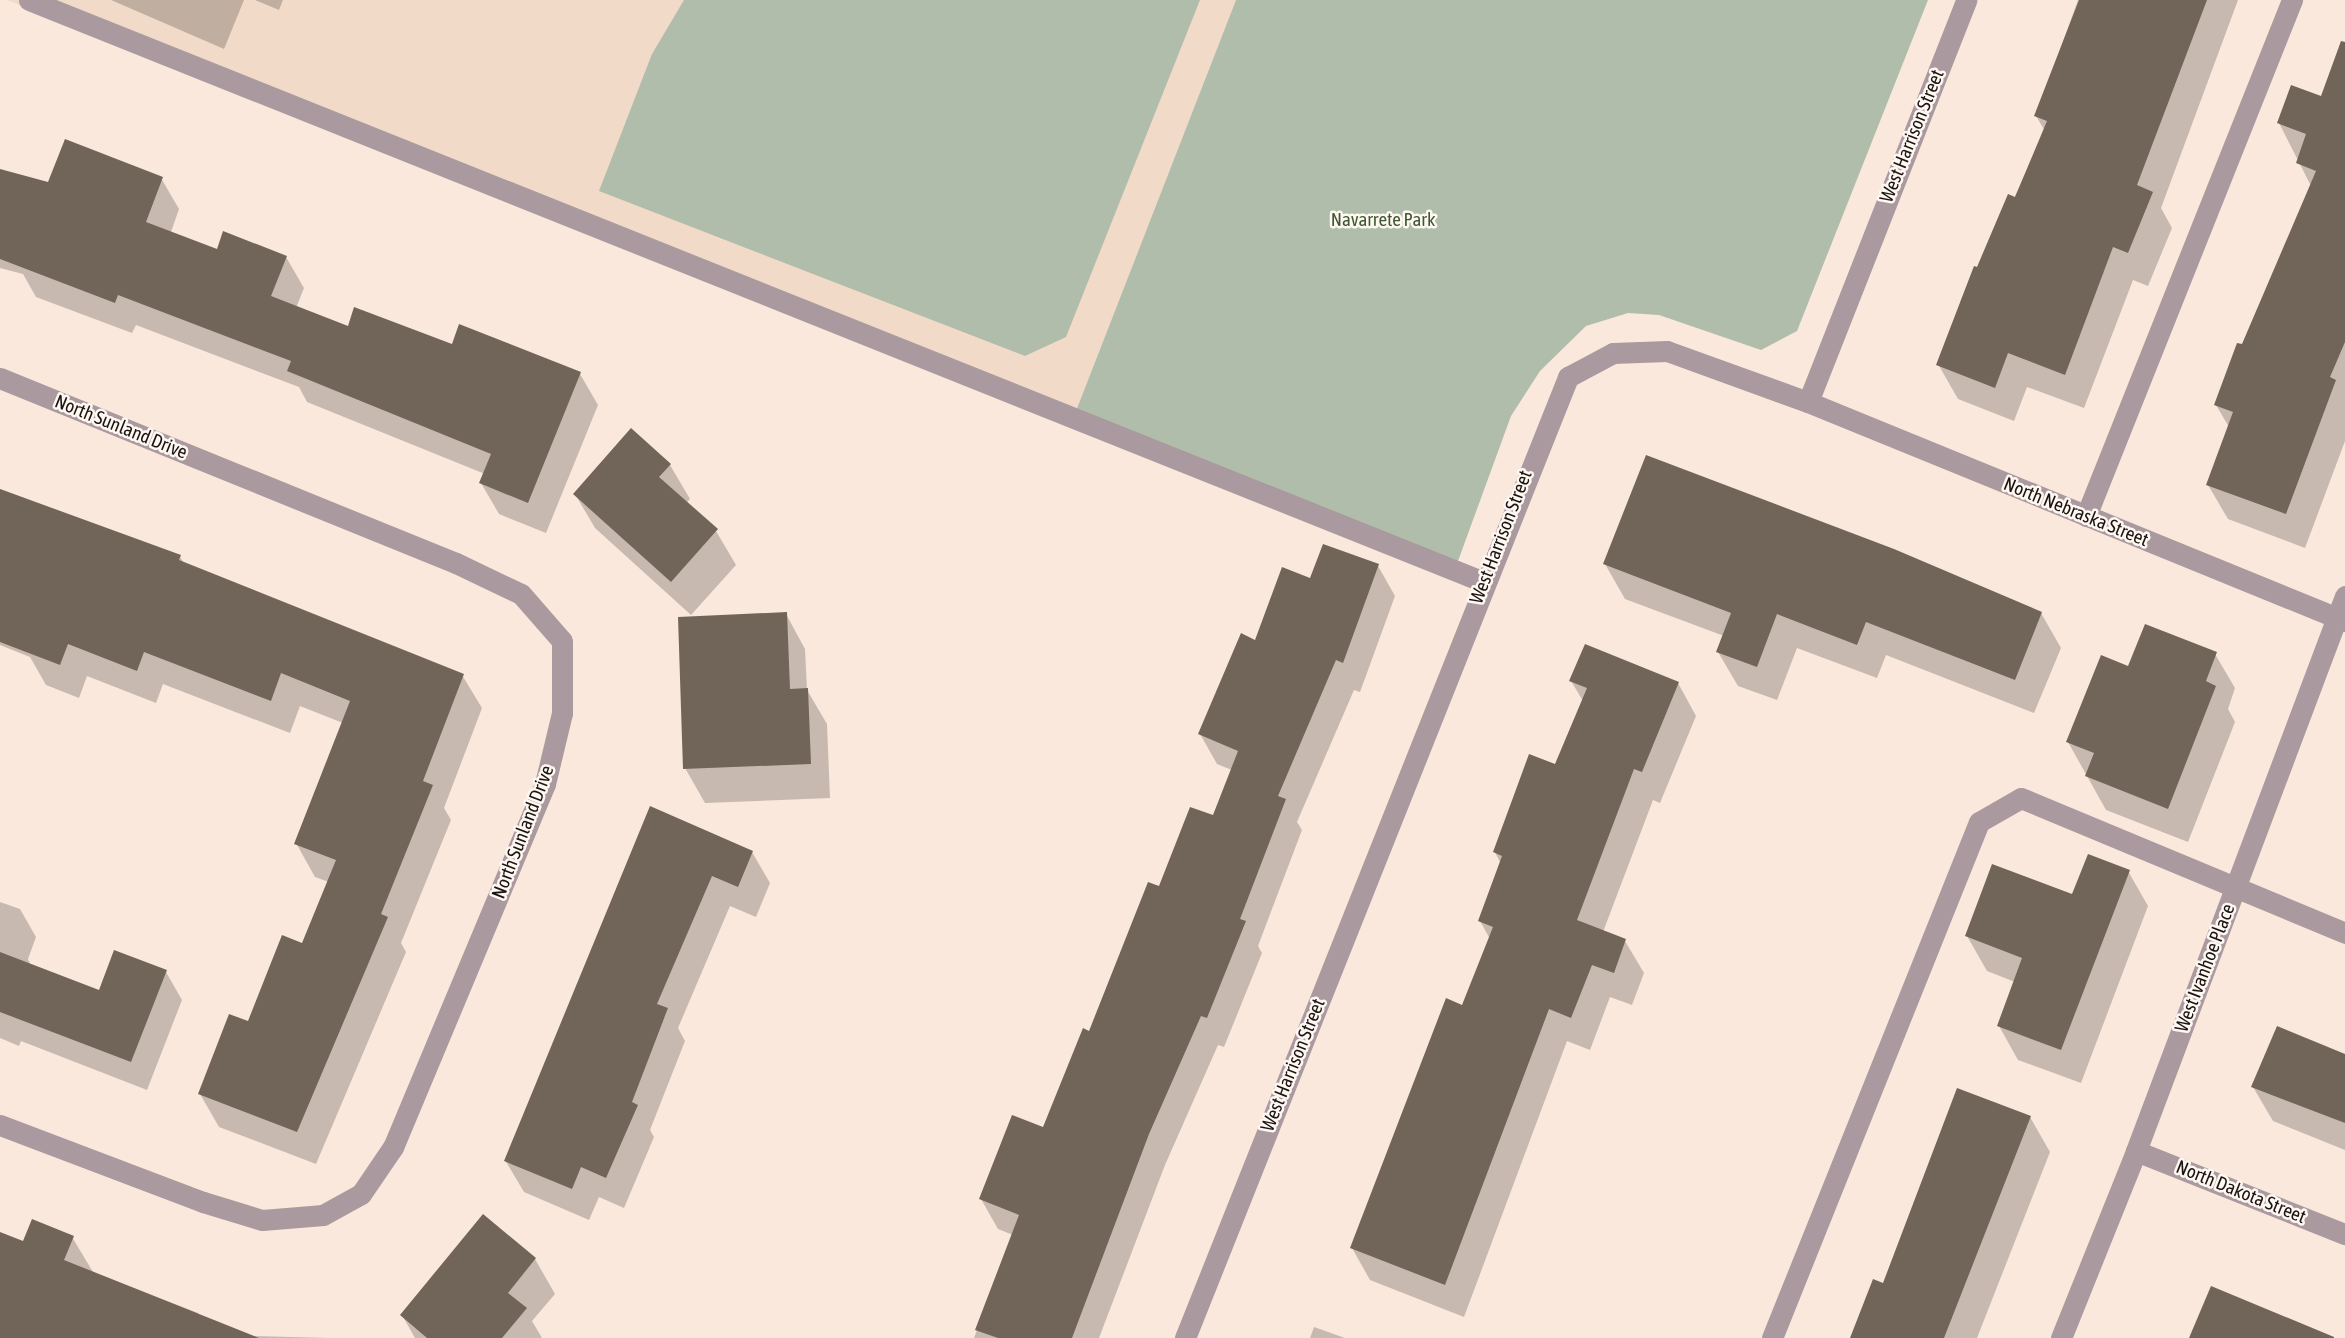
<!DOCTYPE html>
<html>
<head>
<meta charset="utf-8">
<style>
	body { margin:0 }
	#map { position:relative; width:2345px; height:1338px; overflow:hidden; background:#f9e8db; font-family:"Asap Condensed",sans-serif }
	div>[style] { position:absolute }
	.built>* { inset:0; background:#f1dac8 }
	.green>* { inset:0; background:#b0bdaa }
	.shadow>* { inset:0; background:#0003 }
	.building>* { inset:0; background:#716458 }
	.lane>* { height:21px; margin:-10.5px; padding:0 10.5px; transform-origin:10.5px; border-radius:10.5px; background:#aa9a9f }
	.street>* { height:21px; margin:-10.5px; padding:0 10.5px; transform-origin:10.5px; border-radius:10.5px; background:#aa9a9f }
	span { translate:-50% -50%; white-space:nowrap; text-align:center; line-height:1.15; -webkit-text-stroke:5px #fef7f2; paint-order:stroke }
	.street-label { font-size:19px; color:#1b1511 }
	.park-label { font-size:19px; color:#3e5931 }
</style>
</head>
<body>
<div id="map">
	<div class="built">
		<i style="clip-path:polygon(7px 0,1236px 0,1076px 411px)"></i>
	</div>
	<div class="green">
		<i style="clip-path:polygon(684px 0,1200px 0,1066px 337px,1025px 356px,599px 191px,652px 54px)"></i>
		<i style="clip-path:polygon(1236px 0,1928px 0,1797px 331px,1761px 350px,1659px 315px,1628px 313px,1586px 326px,1540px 371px,1511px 416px,1458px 561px,1076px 411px)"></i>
	</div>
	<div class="shadow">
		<i style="clip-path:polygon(111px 0,244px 0,224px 49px)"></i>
		<i style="clip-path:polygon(255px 0,283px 0,279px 10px)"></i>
		<i style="clip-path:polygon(2078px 0,2238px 0,2161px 208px,2172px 228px,2148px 286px,2133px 280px,2084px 408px,2027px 387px,2014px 421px,1958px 399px,1938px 364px,2045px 131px,2036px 116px)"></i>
		<i style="clip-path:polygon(2345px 92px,2345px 441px,2305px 548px,2228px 519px,2208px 485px,2229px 427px,2216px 405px,2311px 186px,2279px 123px,2340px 105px)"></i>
		<i style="clip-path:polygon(0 171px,49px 184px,161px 178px,179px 209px,171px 232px,218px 251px,286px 257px,304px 288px,296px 308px,349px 328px,580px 374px,598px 405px,546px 533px,499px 514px,481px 483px,485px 474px,307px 402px,299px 387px,136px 325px,132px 333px,36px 297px,23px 274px,0 268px)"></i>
		<i style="clip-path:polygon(670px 465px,690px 499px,686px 503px,716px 531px,736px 565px,691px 615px,595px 528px,575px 494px)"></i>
		<i style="clip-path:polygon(0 489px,180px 557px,184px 563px,462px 675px,482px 708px,444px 808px,451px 820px,401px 943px,406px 952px,316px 1164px,219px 1127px,200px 1094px,303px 945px,329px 882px,315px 877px,296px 843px,343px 723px,300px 706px,290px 733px,163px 684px,156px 703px,87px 676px,79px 698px,46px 685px,30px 657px,0 645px)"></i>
		<i style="clip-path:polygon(1605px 564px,2041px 613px,2061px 648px,2034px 713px,1886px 655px,1877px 678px,1797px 648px,1777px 700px,1738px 686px,1718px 652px,1724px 636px,1625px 599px)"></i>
		<i style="clip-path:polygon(1378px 566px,1395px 596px,1360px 692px,1354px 690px,1297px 822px,1302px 830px,1258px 946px,1262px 953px,1224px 1047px,1218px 1045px,1165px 1165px,1099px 1338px,974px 1338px,1013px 1235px,998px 1229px,981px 1199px,1044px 1130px,1160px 888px,1214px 818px,1232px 770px,1217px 764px,1200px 734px,1256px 642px,1312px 580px)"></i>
		<i style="clip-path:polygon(786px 614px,805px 649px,807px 690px,827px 724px,830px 798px,705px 803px,685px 768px)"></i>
		<i style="clip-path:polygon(2215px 654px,2235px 688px,2228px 709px,2235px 722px,2188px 842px,2106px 810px,2068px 742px,2129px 668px)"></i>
		<i style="clip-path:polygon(1571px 681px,1678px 683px,1696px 716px,1660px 803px,1653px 800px,1603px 932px,1625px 941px,1644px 973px,1632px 1005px,1610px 997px,1590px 1050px,1567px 1041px,1464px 1317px,1370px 1280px,1352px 1248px,1463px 1007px,1490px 939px,1480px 921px,1501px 864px,1495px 852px,1556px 766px,1583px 701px)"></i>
		<i style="clip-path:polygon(651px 809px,752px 852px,770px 883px,756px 917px,730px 906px,678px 1028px,685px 1041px,650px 1130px,654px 1137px,624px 1208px,599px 1197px,589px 1220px,524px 1192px,505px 1160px)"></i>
		<i style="clip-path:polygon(2128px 871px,2148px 906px,2081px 1083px,2018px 1060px,1999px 1026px,2015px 982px,1987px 971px,1967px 936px)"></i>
		<i style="clip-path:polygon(0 902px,20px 909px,36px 937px,28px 959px,31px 966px,100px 992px,166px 972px,182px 1000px,147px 1090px,21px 1041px,19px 1046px,0 1038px)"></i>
		<i style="clip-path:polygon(2345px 1056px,2345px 1150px,2273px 1121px,2253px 1087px)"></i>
		<i style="clip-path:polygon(2030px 1117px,2050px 1152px,1977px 1338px,1851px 1338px,1884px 1285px)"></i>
		<i style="clip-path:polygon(483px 1216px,535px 1259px,555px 1294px,532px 1321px,542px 1338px,415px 1338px,402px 1315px)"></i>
		<i style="clip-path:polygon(0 1234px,24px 1244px,72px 1237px,93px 1272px,198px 1313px,210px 1335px,330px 1338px,0 1338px)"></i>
		<i style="clip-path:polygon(1314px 1327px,1345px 1338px,1310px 1338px)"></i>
	</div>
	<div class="building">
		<i style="clip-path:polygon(2079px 0,2207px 0,2137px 185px,2153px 192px,2128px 253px,2113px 247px,2065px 375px,2008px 353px,1995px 388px,1936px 365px,1974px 266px,1977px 267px,2008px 194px,2015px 197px,2047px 121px,2034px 116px)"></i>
		<i style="clip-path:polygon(2341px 41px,2345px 42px,2345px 342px,2330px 377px,2336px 380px,2286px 514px,2206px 485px,2233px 412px,2214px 405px,2237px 343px,2242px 344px,2316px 171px,2296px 163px,2306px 134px,2277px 123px,2291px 85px,2321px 96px)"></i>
		<i style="clip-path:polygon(65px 139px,163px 177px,146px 222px,217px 249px,223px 231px,287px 256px,271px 296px,348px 326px,354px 307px,452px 344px,459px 324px,581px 372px,528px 503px,479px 483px,491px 454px,287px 371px,291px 361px,118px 295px,115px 303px,0 259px,0 169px,48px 182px)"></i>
		<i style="clip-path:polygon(631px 428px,671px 464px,659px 477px,718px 529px,671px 582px,573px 494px)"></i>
		<i style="clip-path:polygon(1646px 455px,1894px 549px,2042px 612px,2015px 680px,1866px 622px,1857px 645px,1777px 614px,1757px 667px,1716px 652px,1731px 613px,1603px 564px)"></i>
		<i style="clip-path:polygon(0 489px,181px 555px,179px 560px,464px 674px,423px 781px,433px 785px,381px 914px,388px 917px,297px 1132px,198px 1094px,229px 1014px,248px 1021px,282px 935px,302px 943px,336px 860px,294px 844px,350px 701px,281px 673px,271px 701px,144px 652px,137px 671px,68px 644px,60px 665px,0 642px)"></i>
		<i style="clip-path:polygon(1323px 544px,1379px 564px,1343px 663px,1336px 660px,1278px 796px,1286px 799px,1240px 919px,1246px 921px,1207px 1018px,1201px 1016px,1149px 1134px,1072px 1338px,998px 1338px,975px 1330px,1019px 1215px,979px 1199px,1012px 1115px,1043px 1127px,1083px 1028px,1089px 1031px,1148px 882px,1159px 886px,1190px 807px,1213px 815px,1238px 751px,1198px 734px,1241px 633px,1255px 640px,1282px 567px,1310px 578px)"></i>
		<i style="clip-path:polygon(787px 612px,790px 689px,808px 688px,811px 764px,683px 769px,678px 617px)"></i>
		<i style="clip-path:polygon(2145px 624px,2217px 652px,2206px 681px,2216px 686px,2168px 809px,2085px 776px,2094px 753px,2066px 742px,2101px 655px,2128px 666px)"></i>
		<i style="clip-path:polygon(1585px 644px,1679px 682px,1642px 772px,1634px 769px,1577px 920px,1626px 939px,1614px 973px,1592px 965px,1571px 1018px,1549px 1009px,1445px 1285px,1350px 1248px,1446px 998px,1462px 1005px,1493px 927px,1478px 921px,1502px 856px,1493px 852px,1529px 754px,1555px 764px,1587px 688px,1569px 681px)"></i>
		<i style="clip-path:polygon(650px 806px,753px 851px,738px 887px,712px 876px,657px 1004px,668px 1008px,632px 1102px,638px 1105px,606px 1178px,581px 1167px,572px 1189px,504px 1161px)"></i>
		<i style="clip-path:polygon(2088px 854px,2130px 870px,2061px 1050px,1997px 1026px,2022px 958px,1965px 936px,1992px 864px,2072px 894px)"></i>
		<i style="clip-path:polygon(114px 950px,167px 970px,131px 1062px,0 1012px,0 952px,99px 990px)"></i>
		<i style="clip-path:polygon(2277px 1026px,2345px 1054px,2345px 1123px,2251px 1087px)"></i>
		<i style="clip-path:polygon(1957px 1088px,2031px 1116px,1944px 1338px,1850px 1338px,1873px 1279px,1883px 1283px)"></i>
		<i style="clip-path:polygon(483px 1214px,536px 1258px,508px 1293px,527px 1308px,502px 1338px,427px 1338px,400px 1315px)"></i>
		<i style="clip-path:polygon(32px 1219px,74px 1236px,64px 1260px,259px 1338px,0 1338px,0 1232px,23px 1241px)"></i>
		<i style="clip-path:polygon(2211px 1286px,2334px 1337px,2334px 1338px,2189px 1338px)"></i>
	</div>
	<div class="lane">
		<i style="left:29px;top:0;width:1567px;rotate:21.8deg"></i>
		<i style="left:2086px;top:516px;width:556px;rotate:-68.24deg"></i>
		<i style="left:1772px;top:1338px;width:556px;rotate:-68.14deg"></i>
		<i style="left:1979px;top:822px;width:48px;rotate:-29.7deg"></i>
		<i style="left:2021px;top:798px;width:351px;rotate:22.6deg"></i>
	</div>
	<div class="street">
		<i style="left:0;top:378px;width:492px;rotate:22.1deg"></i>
		<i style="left:456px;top:563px;width:72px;rotate:25.5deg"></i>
		<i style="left:521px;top:594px;width:62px;rotate:48.9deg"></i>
		<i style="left:562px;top:641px;width:72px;rotate:90deg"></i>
		<i style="left:562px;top:713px;width:73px;rotate:103.5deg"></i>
		<i style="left:545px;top:784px;width:394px;rotate:112.7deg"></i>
		<i style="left:393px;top:1147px;width:57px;rotate:124.2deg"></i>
		<i style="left:361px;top:1194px;width:43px;rotate:151.1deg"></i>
		<i style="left:323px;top:1215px;width:61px;rotate:175.3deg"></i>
		<i style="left:262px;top:1220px;width:62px;rotate:-163deg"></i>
		<i style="left:203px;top:1202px;width:217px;rotate:-159.2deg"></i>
		<i style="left:1808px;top:402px;width:432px;rotate:-68.5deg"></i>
		<i style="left:2136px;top:1151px;width:225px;rotate:21.7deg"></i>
		<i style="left:1185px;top:1338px;width:1035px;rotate:-68.27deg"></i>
		<i style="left:1568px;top:377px;width:51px;rotate:-28.1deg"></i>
		<i style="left:1613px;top:353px;width:54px;rotate:-2.1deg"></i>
		<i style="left:1667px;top:351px;width:150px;rotate:19.9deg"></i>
		<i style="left:1808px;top:402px;width:580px;rotate:22.19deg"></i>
		<i style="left:2061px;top:1338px;width:201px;rotate:-68.1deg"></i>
		<i style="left:2136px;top:1151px;width:593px;rotate:-69.36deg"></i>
	</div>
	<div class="street-label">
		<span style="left:1912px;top:136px;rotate:-68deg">West Harrison Street</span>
		<span style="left:121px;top:427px;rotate:22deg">North Sunland Drive</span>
		<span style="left:2076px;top:512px;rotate:22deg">North Nebraska Street</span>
		<span style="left:1501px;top:537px;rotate:-69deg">West Harrison Street</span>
		<span style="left:523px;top:832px;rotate:-69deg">North Sunland Drive</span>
		<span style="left:2205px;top:968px;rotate:-69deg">West Ivanhoe Place</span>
		<span style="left:1293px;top:1065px;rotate:-68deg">West Harrison Street</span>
		<span style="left:2241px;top:1192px;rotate:22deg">North Dakota Street</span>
	</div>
	<div class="park-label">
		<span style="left:1383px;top:220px">Navarrete Park</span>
	</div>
</div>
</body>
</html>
